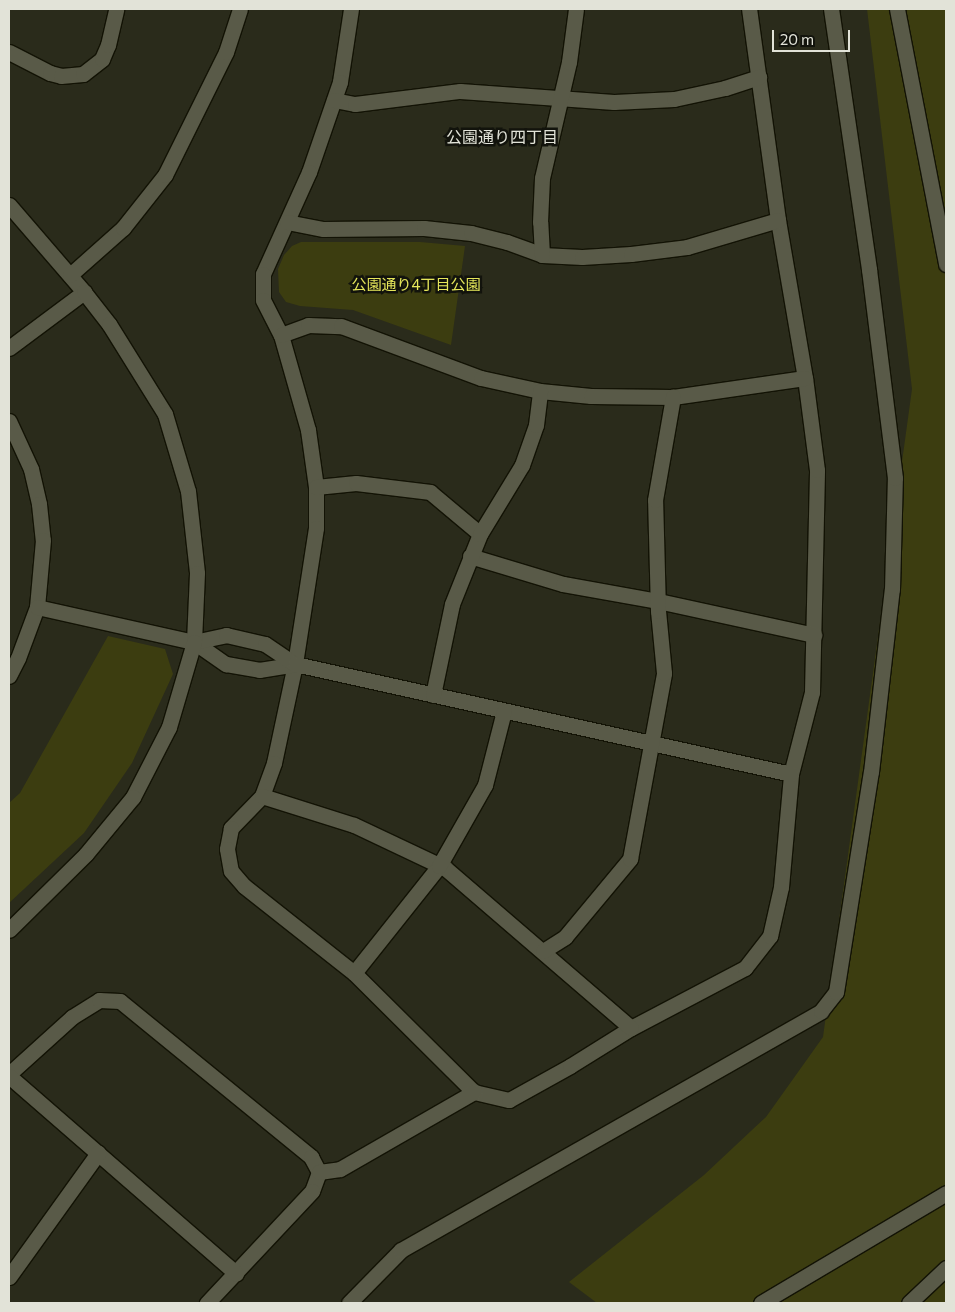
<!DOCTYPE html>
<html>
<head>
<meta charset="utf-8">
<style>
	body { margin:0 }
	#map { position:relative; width:955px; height:1312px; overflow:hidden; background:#2a2b1b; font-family:Commissioner,"Noto Sans JP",sans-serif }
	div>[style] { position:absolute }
	.green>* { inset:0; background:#3c3d10 }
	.roads { filter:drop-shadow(1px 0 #131305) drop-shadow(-1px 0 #131305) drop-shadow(0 1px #131305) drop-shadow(0 -1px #131305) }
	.street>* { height:15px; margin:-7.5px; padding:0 7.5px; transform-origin:7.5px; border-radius:7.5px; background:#595a48 }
	.secondary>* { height:15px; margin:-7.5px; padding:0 7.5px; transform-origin:7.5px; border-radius:7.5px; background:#595a48 }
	span { translate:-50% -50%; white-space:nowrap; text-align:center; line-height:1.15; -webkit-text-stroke:5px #12130c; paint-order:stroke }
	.park-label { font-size:15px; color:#e5e65a }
	.neighbourhood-label { font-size:16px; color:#e2e3d8 }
	.frame { position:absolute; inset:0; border:10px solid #e2e3d8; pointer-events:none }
	.scale { position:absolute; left:772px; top:30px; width:78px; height:22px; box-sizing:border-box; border:2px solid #e2e3d8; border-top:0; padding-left:6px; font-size:15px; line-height:18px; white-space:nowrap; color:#e2e3d8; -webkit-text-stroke:4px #12130c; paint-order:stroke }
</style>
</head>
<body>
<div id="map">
	<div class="green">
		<i style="clip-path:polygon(867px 9px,946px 9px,946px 1303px,597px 1303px,569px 1282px,704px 1175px,766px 1117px,823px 1037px,912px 389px)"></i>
		<i style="clip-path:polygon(301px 242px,420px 242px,465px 246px,451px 345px,353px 310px,300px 306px,286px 302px,279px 292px,278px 269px,284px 255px,292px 246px)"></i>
		<i style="clip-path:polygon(108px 636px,165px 649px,173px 674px,132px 763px,84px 833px,9px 903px,9px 803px,20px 793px)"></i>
	</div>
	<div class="roads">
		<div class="street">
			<i style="left:351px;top:9px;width:74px;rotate:98.6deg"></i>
			<i style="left:340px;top:82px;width:95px;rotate:109deg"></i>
			<i style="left:309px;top:172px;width:112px;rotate:114.3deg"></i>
			<i style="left:263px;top:274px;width:26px;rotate:90deg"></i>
			<i style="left:263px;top:300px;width:39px;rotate:63deg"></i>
			<i style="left:281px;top:335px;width:99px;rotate:74.1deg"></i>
			<i style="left:308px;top:430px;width:58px;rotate:82deg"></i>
			<i style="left:316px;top:487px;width:41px;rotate:90deg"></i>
			<i style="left:316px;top:528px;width:138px;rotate:98.8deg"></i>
			<i style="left:295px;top:664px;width:101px;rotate:102deg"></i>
			<i style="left:274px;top:763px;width:35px;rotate:110deg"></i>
			<i style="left:262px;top:796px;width:45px;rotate:134.1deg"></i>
			<i style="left:231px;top:828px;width:21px;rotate:101deg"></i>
			<i style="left:227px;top:849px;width:22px;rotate:80deg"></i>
			<i style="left:231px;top:871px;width:20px;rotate:49deg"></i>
			<i style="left:244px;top:886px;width:140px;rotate:38.3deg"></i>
			<i style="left:354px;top:973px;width:169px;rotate:44.8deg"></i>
			<i style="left:474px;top:1092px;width:36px;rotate:13deg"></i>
			<i style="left:509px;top:1100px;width:70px;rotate:-29.1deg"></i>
			<i style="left:570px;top:1066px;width:72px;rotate:-31.9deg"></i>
			<i style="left:631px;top:1028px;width:129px;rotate:-27.8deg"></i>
			<i style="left:745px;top:968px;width:41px;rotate:-52deg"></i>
			<i style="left:770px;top:936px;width:50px;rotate:-77.3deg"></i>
			<i style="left:781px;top:887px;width:113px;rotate:-84.9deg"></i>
			<i style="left:791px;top:774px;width:85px;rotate:-75.6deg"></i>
			<i style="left:812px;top:692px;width:222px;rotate:-88.7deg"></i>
			<i style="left:817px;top:470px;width:93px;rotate:-97.4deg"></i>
			<i style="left:805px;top:378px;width:160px;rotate:-99.7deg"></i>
			<i style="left:778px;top:220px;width:213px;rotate:-97.8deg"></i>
			<i style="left:897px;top:9px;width:260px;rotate:79.1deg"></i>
			<i style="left:9px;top:52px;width:46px;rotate:27.1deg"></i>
			<i style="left:50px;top:73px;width:11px;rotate:15deg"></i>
			<i style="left:61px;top:76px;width:22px;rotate:-5deg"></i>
			<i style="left:83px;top:74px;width:24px;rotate:-38deg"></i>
			<i style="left:102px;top:59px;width:15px;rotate:-67deg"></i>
			<i style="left:108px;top:45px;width:37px;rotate:-77deg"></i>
			<i style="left:334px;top:100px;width:21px;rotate:11deg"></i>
			<i style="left:355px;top:104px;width:106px;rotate:-7.1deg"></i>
			<i style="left:460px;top:91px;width:154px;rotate:4.1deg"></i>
			<i style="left:614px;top:102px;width:60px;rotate:-2.9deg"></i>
			<i style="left:674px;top:99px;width:52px;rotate:-12.2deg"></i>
			<i style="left:725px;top:88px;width:36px;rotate:-18deg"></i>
			<i style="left:287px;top:222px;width:37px;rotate:11deg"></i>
			<i style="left:323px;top:229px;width:101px;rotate:-0.6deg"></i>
			<i style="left:424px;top:228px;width:47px;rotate:6.1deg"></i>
			<i style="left:471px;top:233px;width:37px;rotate:14deg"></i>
			<i style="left:507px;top:242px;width:37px;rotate:20deg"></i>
			<i style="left:542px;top:255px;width:40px;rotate:2.9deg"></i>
			<i style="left:582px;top:257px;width:49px;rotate:-3.5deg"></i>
			<i style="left:631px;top:254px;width:56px;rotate:-7.1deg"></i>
			<i style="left:687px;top:247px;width:95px;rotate:-16.5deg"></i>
			<i style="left:542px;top:255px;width:33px;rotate:-93deg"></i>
			<i style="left:540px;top:222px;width:44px;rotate:-87.4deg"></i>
			<i style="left:542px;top:178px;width:119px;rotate:-76.9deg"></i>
			<i style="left:569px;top:62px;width:53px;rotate:-82.5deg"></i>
			<i style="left:281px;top:335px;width:29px;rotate:-20deg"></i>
			<i style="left:308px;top:325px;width:33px;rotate:2deg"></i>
			<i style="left:341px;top:326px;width:149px;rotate:20.4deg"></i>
			<i style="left:481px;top:378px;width:60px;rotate:12.4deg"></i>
			<i style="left:540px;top:391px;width:51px;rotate:5.6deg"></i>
			<i style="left:591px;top:396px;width:82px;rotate:0.7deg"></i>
			<i style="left:673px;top:397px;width:133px;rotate:-8.2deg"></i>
			<i style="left:9px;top:348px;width:94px;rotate:-36.7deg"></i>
			<i style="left:9px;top:421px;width:53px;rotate:65.4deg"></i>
			<i style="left:31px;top:469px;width:36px;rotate:77deg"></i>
			<i style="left:39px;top:504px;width:36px;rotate:84deg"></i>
			<i style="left:43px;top:540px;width:67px;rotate:95.1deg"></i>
			<i style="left:37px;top:607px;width:54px;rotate:110.4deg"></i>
			<i style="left:18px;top:658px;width:20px;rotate:117deg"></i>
			<i style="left:316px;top:487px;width:40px;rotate:-5.7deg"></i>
			<i style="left:356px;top:483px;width:75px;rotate:6.9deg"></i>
			<i style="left:430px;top:492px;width:65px;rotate:40deg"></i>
			<i style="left:470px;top:556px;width:97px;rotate:16.8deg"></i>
			<i style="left:563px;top:584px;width:97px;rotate:10.1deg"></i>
			<i style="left:658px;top:601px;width:160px;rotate:12.3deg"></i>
			<i style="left:37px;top:607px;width:161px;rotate:12.6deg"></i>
			<i style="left:194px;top:642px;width:39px;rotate:35deg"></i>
			<i style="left:226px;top:664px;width:34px;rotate:10deg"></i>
			<i style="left:259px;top:670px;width:36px;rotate:-9deg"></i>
			<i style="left:194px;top:642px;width:33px;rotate:-12deg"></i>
			<i style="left:226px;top:635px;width:40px;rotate:13deg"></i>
			<i style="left:265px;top:644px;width:36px;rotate:34deg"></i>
			<i style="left:295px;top:664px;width:508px;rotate:12.5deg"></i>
			<i style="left:433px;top:695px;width:93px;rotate:-78.2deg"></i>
			<i style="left:452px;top:604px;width:75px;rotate:-68.2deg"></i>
			<i style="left:480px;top:534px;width:81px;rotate:-58.7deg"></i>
			<i style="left:522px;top:465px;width:42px;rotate:-70.7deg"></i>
			<i style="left:536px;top:425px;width:34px;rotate:-83deg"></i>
			<i style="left:262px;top:796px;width:96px;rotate:17.5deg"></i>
			<i style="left:354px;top:825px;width:101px;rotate:25.3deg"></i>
			<i style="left:445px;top:868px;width:245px;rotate:40.7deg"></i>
			<i style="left:543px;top:951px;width:26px;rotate:-32deg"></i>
			<i style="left:565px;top:937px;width:102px;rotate:-50.2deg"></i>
			<i style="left:630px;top:859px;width:189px;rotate:-79.6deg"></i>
			<i style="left:664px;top:673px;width:62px;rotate:-95.5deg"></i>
			<i style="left:658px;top:611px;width:111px;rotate:-91.5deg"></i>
			<i style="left:655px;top:500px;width:105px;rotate:-80.1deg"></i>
			<i style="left:354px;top:973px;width:137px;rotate:-51.5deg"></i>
			<i style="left:439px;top:866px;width:93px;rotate:-60.4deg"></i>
			<i style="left:485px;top:785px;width:76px;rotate:-75.6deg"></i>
			<i style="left:9px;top:1074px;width:85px;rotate:-42.1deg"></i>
			<i style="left:72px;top:1017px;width:32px;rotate:-32deg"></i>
			<i style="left:99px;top:1000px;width:21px;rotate:3deg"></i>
			<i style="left:120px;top:1001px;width:247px;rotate:39.2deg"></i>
			<i style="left:311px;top:1157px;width:17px;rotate:62deg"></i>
			<i style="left:319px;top:1172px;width:20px;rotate:110deg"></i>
			<i style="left:312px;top:1191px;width:154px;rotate:133.2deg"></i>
			<i style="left:9px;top:1076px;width:301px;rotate:41deg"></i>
			<i style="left:319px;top:1172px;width:21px;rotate:-8deg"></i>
			<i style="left:340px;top:1169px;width:155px;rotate:-29.9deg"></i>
			<i style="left:9px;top:1277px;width:153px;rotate:-54.3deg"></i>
			<i style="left:349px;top:1303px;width:74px;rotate:-45.5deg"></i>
			<i style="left:401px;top:1250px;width:483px;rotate:-29.6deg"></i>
			<i style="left:821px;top:1011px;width:24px;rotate:-52deg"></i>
			<i style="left:836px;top:992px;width:223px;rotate:-81deg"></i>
			<i style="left:871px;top:772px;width:184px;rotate:-83.5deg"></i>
			<i style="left:892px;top:589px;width:111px;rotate:-88.5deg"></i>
			<i style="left:895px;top:478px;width:211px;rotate:-97.1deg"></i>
			<i style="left:869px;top:269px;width:263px;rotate:-98.3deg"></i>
			<i style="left:761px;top:1303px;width:215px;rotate:-30.7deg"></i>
			<i style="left:909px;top:1303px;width:51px;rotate:-43.4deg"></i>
		</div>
		<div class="secondary">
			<i style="left:9px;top:205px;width:115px;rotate:49.2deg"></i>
			<i style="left:84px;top:292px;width:41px;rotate:52deg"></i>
			<i style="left:109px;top:324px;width:106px;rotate:58.1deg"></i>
			<i style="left:165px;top:414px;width:80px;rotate:73.4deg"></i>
			<i style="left:188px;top:491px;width:82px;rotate:83.7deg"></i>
			<i style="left:197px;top:573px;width:69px;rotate:92.5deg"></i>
			<i style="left:194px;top:642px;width:89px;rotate:106.4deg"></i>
			<i style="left:169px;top:727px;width:79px;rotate:117.2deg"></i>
			<i style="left:133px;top:797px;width:74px;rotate:129.5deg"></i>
			<i style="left:86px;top:854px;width:108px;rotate:135.4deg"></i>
			<i style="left:70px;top:275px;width:71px;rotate:-41.6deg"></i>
			<i style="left:123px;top:228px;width:68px;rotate:-51.6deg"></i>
			<i style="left:165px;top:175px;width:137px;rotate:-63.6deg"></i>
			<i style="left:226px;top:52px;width:45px;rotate:-72deg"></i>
		</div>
	</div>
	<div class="park-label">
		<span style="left:416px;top:285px">公園通り4丁目公園</span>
	</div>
	<div class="neighbourhood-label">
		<span style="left:502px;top:137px">公園通り四丁目</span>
	</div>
	<div class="frame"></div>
	<div class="scale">20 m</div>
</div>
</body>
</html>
